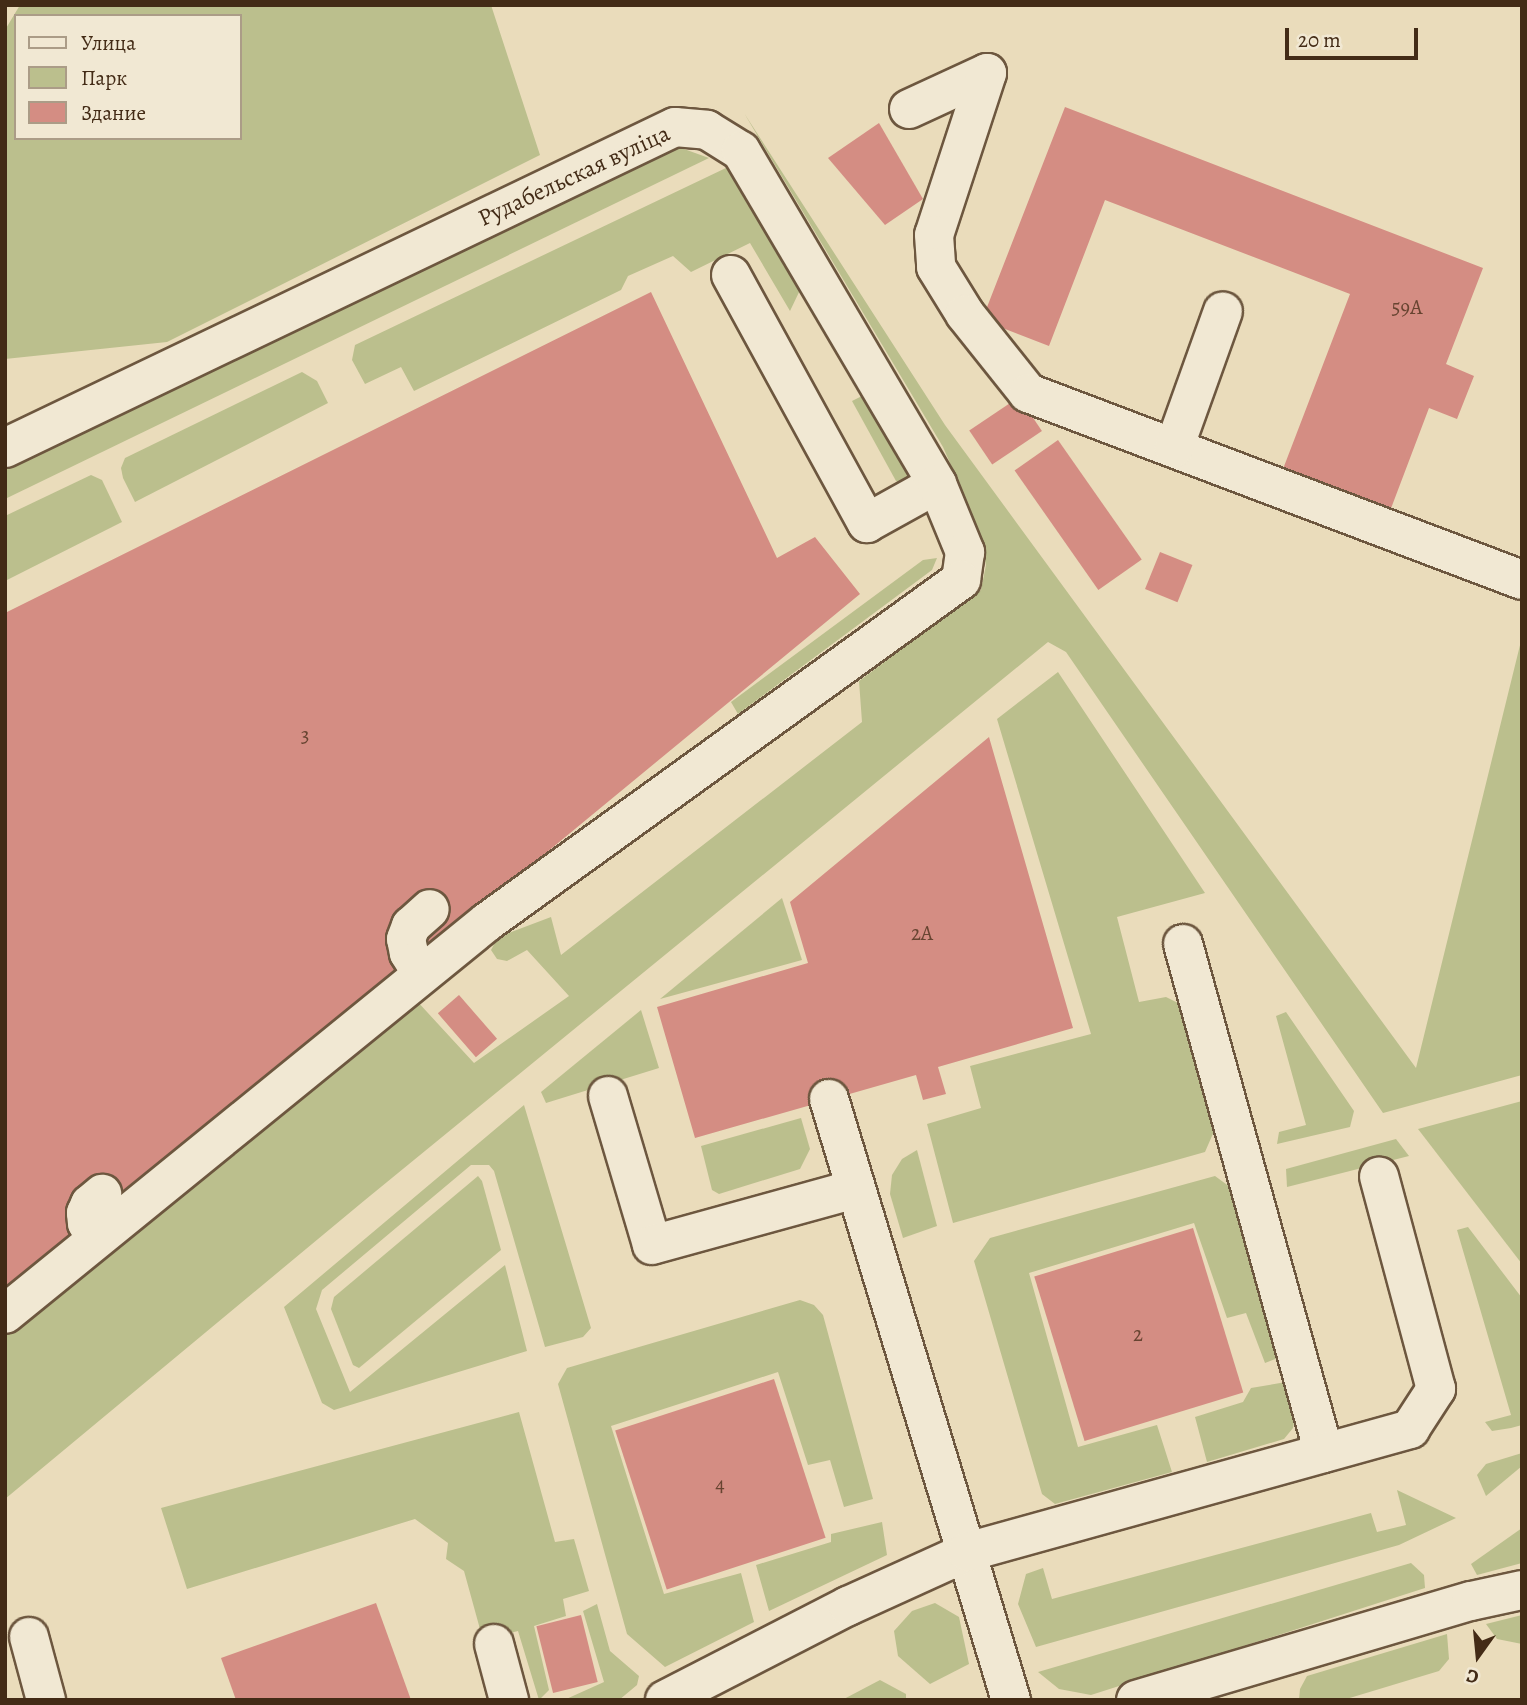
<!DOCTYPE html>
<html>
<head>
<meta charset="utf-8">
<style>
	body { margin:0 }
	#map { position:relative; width:1527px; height:1705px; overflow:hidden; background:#eadcbb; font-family:Alegreya,serif }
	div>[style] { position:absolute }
	.green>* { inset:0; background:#bbbf8d }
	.building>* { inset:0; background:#d48d83; transform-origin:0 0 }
	.roads { filter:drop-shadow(2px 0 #6d573f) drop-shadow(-2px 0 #6d573f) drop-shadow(0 2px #6d573f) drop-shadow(0 -2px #6d573f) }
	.minor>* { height:38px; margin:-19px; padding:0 19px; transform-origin:19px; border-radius:19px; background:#f1e8d3 }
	span { translate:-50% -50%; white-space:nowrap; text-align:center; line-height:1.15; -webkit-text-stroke:7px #f1e8d3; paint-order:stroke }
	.number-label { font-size:21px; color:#674431 }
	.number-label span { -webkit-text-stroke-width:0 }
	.street-label { font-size:24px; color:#432b16 }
	.frame { position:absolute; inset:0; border:7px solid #432b16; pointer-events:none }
	.legend { position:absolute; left:14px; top:14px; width:228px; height:126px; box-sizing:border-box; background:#f1e8d3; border:2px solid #ab9c87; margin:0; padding:9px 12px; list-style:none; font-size:21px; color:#432b16 }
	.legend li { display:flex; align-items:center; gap:14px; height:35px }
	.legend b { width:35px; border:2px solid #ab9c87 }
	.north { position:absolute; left:1443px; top:1621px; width:70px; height:70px; -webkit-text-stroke:5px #f1e8d3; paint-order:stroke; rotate:195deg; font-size:19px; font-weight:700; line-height:28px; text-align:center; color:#432b16 }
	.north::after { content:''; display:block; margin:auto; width:24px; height:32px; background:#432b16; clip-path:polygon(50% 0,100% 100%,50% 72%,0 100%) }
	.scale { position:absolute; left:1285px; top:28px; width:133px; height:32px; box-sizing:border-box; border:4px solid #432b16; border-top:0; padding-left:9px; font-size:21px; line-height:24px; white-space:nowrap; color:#432b16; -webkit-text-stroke:5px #f1e8d3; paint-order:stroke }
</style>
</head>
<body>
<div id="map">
	<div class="green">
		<i style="clip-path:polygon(evenodd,20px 5px,491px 5px,540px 155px,167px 342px,5px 359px,5px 30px,20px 5px,16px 16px,240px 16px,240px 138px,16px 138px,16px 16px)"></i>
		<i style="clip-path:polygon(744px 113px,945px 425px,1416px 1068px,1522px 637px,1522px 1075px,1383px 1113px,1066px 652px,1048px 642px,365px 1200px,5px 1499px,5px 1334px,416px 1000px,474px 1063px,569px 996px,527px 950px,507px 961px,497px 959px,491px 950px,498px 937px,551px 917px,561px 955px,862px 722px,859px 681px,981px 590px,986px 565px,971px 511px,943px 447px)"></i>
		<i style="clip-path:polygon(657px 149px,684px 149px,709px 158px,5px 499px,5px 465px)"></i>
		<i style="clip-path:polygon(728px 167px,801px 288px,790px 311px,750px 243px,691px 272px,673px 256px,628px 276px,621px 290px,414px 391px,401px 367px,365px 384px,352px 360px,355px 345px)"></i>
		<i style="clip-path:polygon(302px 372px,317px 381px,328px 403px,135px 502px,123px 478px,121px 468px,125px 458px)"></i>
		<i style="clip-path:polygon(862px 396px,910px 476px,903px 484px,896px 481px,852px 401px)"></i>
		<i style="clip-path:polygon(91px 475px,102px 480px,122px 522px,5px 581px,5px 516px)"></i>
		<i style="clip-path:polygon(937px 558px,932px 570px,738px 714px,731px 702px,923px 560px)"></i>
		<i style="clip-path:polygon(1058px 672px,1205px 893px,1117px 917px,1139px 1002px,1166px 997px,1182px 1005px,1215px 1129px,1205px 1152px,953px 1223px,927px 1124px,981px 1108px,970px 1066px,1091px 1034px,997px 719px)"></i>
		<i style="clip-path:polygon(782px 898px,802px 960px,660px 999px)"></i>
		<i style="clip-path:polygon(641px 1010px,659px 1068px,546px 1103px,541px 1092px)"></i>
		<i style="clip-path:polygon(1286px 1012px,1354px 1111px,1350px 1127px,1277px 1144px,1279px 1132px,1306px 1125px,1276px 1016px)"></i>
		<i style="clip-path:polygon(1522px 1101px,1522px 1264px,1418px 1129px)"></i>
		<i style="clip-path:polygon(524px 1105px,591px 1328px,583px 1337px,545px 1347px,494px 1171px,489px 1165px,471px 1165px,322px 1290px,316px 1309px,350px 1392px,505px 1265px,527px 1351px,334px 1410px,322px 1403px,284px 1307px)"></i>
		<i style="clip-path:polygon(801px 1118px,810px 1149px,800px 1169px,719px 1194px,712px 1190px,701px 1146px)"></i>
		<i style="clip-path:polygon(1396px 1139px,1409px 1156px,1287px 1187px,1286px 1169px)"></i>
		<i style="clip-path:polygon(917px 1150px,937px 1226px,903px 1238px,890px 1194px,892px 1175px,902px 1159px)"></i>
		<i style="clip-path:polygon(478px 1176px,482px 1181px,501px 1250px,359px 1368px,353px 1365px,331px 1309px,334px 1297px)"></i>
		<i style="clip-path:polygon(1215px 1176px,1230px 1187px,1278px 1358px,1265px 1363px,1246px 1313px,1227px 1318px,1194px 1223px,1029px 1273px,1078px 1447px,1157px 1425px,1172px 1472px,1055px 1504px,1042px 1494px,974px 1261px,990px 1238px)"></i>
		<i style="clip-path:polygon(1468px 1227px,1522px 1298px,1522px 1425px,1511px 1428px,1492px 1431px,1485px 1422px,1511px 1415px,1457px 1230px)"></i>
		<i style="clip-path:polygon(800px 1300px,814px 1305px,823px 1315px,873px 1499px,844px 1507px,830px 1460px,808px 1465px,778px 1372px,611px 1426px,664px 1594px,741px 1573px,754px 1622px,665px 1667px,627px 1634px,558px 1384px,567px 1368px)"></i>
		<i style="clip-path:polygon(1286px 1382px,1295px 1416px,1293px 1428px,1284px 1439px,1207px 1462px,1195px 1417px,1243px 1402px,1251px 1388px)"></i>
		<i style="clip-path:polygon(519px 1412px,555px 1542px,574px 1539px,589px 1591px,563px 1599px,566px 1616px,534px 1626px,549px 1690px,539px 1700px,518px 1631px,483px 1640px,464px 1571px,446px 1559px,448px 1543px,415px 1519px,187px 1589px,161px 1508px)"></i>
		<i style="clip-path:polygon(1522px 1453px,1522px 1466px,1486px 1496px,1477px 1475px,1486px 1464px)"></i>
		<i style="clip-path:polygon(1397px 1490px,1456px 1518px,1399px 1545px,1036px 1647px,1018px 1604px,1026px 1574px,1043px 1568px,1052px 1599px,1371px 1513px,1377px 1532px,1406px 1525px)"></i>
		<i style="clip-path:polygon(882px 1522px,887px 1555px,769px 1611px,756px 1565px,831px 1542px,831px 1534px)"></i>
		<i style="clip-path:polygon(1522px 1528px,1522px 1563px,1477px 1575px,1471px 1564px)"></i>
		<i style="clip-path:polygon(1411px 1563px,1424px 1575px,1425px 1588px,1091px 1695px,1059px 1689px,1038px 1672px)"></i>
		<i style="clip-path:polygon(935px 1603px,959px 1617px,969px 1664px,930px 1684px,898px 1656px,894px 1631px,912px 1611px)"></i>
		<i style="clip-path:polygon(597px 1604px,610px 1651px,639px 1676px,637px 1685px,619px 1700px,564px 1700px,604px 1682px,583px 1611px)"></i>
		<i style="clip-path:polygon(1522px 1615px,1522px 1644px,1497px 1639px,1486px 1624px)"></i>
		<i style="clip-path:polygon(1447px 1634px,1449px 1659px,1439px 1671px,1343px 1700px,1299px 1700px,1300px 1689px,1307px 1676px)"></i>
		<i style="clip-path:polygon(880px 1680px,906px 1694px,906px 1700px,842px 1700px)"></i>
	</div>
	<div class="building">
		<i style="clip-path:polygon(1065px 107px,1483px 268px,1446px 364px,1474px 376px,1457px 419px,1429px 408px,1390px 511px,1283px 469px,1350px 294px,1105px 200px,1049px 346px,982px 320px)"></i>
		<i style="clip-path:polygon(879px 123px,923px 199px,885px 225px,828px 158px)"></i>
		<i style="clip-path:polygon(651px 292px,777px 558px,815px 537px,860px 594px,5px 1299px,5px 613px)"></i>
		<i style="left:1019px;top:397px;width:41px;height:60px;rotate:56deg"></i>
		<i style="left:1058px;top:440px;width:146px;height:53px;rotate:55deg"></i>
		<i style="left:1160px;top:552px;width:35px;height:40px;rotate:22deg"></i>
		<i style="clip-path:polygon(989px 737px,1073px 1028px,938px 1067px,946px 1094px,923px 1100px,916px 1075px,695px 1138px,657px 1007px,808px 963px,790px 902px)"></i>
		<i style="left:459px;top:995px;width:58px;height:28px;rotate:49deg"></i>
		<i style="left:1193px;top:1228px;width:172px;height:166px;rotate:73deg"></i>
		<i style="left:774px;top:1379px;width:167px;height:167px;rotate:72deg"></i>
		<i style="clip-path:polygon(376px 1603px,411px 1700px,236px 1700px,221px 1658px)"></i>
		<i style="left:581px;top:1615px;width:69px;height:46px;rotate:76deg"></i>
	</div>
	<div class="roads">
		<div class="minor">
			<i style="left:909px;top:109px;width:86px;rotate:-24.8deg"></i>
			<i style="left:987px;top:73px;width:170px;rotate:108.1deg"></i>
			<i style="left:934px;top:235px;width:32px;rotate:86deg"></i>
			<i style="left:936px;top:267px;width:55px;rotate:58.3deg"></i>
			<i style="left:965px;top:314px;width:101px;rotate:51.4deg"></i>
			<i style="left:1028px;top:393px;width:528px;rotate:20.73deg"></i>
			<i style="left:731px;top:275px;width:283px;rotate:61.3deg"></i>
			<i style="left:867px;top:523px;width:80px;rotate:-29.1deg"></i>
			<i style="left:5px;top:448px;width:743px;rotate:-25.6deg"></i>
			<i style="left:675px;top:127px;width:32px;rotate:5deg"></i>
			<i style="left:707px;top:130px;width:40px;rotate:32deg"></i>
			<i style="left:741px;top:151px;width:386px;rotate:59.5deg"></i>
			<i style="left:937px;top:484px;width:74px;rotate:67.6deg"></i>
			<i style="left:965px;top:552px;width:28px;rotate:98deg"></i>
			<i style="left:961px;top:580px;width:584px;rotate:144.19deg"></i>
			<i style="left:487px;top:922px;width:621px;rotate:140.88deg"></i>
			<i style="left:1174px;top:448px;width:145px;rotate:-70.3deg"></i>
			<i style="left:1183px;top:944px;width:528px;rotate:74.52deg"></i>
			<i style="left:422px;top:974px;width:25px;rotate:-122deg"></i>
			<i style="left:409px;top:953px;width:14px;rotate:-102deg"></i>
			<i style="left:406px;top:939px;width:14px;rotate:-69deg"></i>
			<i style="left:411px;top:926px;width:25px;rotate:-42deg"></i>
			<i style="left:608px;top:1096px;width:155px;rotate:73.5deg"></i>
			<i style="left:652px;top:1245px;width:211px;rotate:-15.4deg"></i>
			<i style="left:829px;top:1099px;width:628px;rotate:73.15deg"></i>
			<i style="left:97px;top:1237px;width:17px;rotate:-126deg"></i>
			<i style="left:87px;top:1223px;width:10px;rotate:-96deg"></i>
			<i style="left:86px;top:1213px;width:10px;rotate:-66deg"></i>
			<i style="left:90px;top:1204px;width:16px;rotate:-40deg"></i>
			<i style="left:29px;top:1637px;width:65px;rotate:74.9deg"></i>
			<i style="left:494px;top:1644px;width:58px;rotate:75deg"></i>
			<i style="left:665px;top:1700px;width:206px;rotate:-27.2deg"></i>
			<i style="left:848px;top:1606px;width:131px;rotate:-24.4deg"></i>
			<i style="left:967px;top:1552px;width:460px;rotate:-15.5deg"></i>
			<i style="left:1410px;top:1429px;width:48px;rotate:-57deg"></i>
			<i style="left:1436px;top:1389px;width:220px;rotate:-105deg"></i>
			<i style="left:1136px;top:1700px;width:349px;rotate:-16.5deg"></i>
			<i style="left:1471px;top:1601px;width:52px;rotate:-12.2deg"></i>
		</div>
	</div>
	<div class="number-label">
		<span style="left:1407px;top:307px">59А</span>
		<span style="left:305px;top:735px">3</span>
		<span style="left:922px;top:933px">2А</span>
		<span style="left:1138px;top:1334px">2</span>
		<span style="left:720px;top:1484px">4</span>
	</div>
	<div class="street-label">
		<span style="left:574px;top:176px;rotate:-25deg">Рудабельская вуліца</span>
	</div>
	<div class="frame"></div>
	<ul class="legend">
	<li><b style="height:9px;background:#f1e8d3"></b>Улица</li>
	<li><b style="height:19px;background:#bbbf8d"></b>Парк</li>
	<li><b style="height:19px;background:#d48d83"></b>Здание</li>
	</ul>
	<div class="north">С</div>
	<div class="scale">20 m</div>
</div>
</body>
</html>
